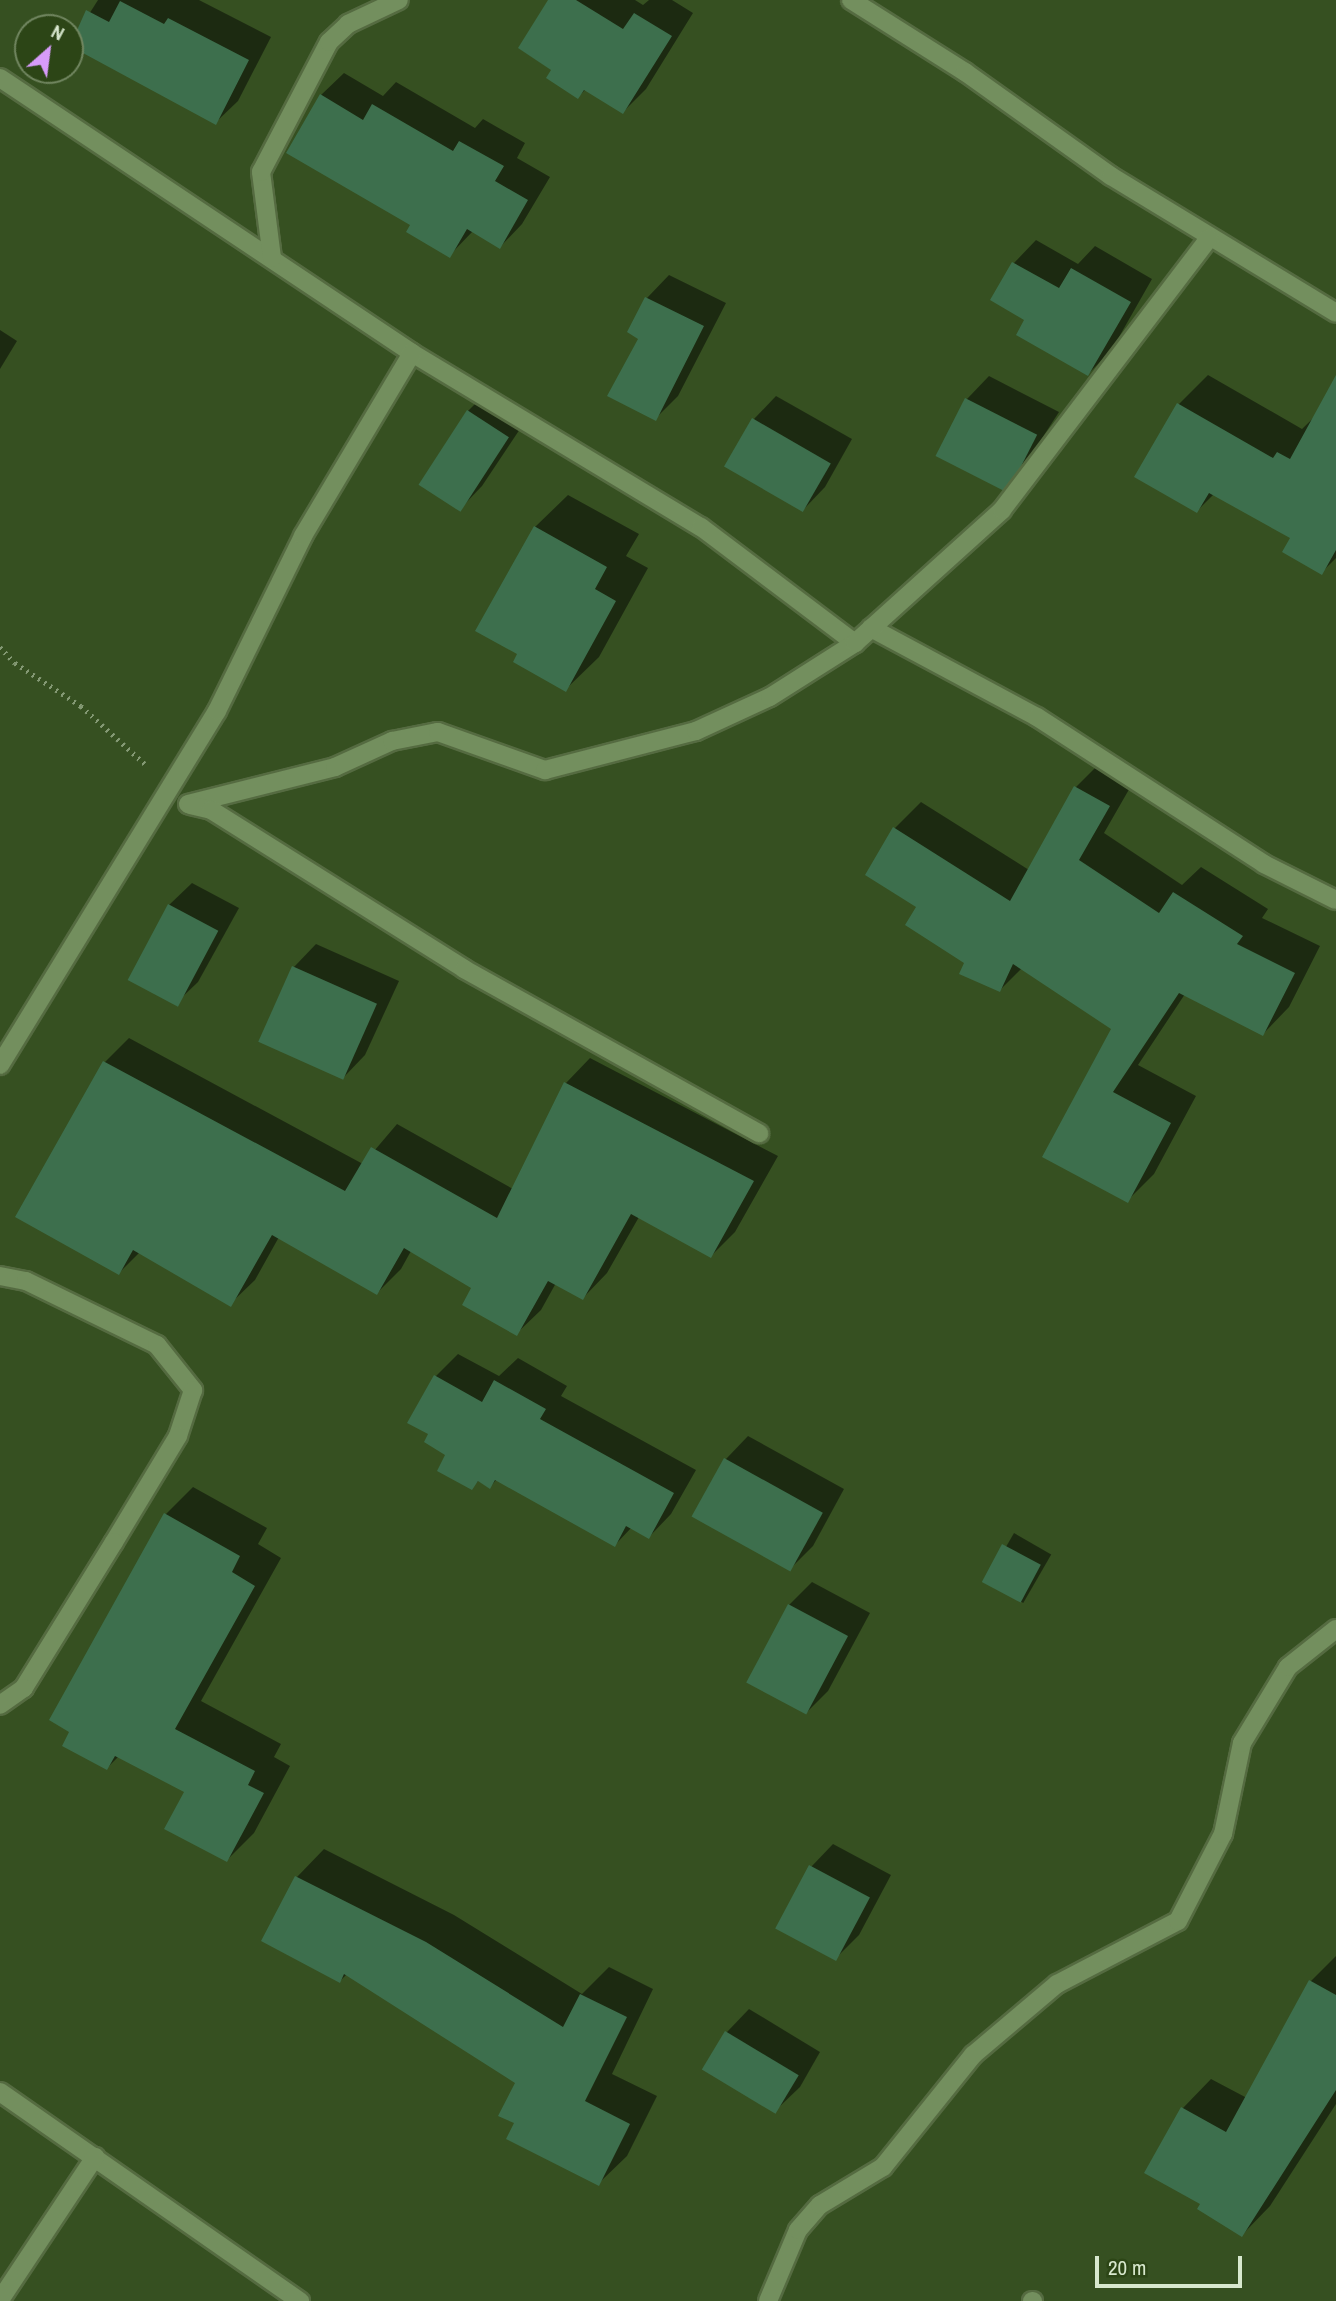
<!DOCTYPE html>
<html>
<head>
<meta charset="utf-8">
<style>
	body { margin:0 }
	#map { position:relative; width:1336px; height:2301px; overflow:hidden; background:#365021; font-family:"Archivo Narrow",sans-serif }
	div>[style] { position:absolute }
	.shadow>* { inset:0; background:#0007; transform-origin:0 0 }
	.building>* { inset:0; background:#3d6f4d; transform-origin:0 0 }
	.path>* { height:4.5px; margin-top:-2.25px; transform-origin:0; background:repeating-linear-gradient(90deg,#849974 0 2px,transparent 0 7px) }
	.roads { filter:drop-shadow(2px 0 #556b41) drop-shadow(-2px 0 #556b41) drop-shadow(0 2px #556b41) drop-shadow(0 -2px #556b41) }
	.street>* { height:18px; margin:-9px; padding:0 9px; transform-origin:9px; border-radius:9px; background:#738f5e }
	span { translate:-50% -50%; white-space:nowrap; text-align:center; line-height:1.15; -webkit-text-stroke:6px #2c4516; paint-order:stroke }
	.north { position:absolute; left:14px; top:14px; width:70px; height:70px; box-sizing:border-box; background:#2c4516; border:2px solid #718660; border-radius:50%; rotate:28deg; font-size:19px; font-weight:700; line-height:28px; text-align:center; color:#d8e8ce }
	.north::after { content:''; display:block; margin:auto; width:24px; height:32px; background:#d79bf9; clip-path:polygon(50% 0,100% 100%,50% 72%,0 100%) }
	.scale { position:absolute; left:1095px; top:2256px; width:147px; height:32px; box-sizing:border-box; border:4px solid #d8e8ce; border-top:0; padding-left:9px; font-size:21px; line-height:24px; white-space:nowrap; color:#d8e8ce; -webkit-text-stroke:5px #2c4516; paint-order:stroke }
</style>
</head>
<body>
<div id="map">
	<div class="shadow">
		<i style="clip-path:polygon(98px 0,199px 0,271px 37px,238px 101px,215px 123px,70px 44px)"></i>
		<i style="clip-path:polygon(550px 0,635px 0,643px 5px,649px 0,672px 0,693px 13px,646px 89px,623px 112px,586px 89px,578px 97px,554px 70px)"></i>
		<i style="clip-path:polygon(344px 73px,383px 96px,396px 82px,475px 128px,483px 119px,525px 143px,517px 158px,550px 177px,522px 224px,500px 247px,473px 231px,449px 256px,412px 225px,321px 95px)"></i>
		<i style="clip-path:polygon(1036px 240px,1078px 264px,1095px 246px,1152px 279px,1111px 351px,1088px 374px,1026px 319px,993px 299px,1014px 263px)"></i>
		<i style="clip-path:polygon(669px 275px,726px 303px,678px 396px,655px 419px,641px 339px,629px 332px,647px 298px)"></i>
		<i style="clip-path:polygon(0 330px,17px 341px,0 369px)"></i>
		<i style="clip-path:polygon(1208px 375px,1302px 429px,1336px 396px,1336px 558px,1322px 572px,1292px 537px,1214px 494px,1197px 511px,1137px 476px,1179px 404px)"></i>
		<i style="clip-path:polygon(989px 376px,1059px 412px,1024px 466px,1002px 489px,937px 455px,967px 399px)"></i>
		<i style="clip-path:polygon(491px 388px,530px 414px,482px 486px,460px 509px,468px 411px)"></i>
		<i style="clip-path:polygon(776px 396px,852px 439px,825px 487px,803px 510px,754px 419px)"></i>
		<i style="clip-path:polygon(568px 495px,639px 534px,626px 556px,648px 568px,599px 657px,566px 689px,519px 654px,535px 527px)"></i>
		<i style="clip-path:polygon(1102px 761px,1135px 779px,1104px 833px,1182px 885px,1201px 867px,1268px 909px,1262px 918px,1320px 946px,1289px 1007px,1263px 1034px,1185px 994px,1138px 1065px,1196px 1096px,1154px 1174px,1127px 1201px,1044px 1157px,1114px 1029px,1022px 968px,1000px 990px,966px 963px,919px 907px,895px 828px,921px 802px,1029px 870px,1076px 787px)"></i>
		<i style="clip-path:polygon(192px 883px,239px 908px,198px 982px,175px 1004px,169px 905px)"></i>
		<i style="clip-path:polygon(316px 944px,399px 981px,365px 1055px,343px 1078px,260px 1041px,294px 967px)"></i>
		<i style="clip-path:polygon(129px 1038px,363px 1164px,397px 1124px,513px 1189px,566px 1083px,590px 1058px,778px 1156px,735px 1232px,711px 1256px,639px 1217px,607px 1273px,583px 1298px,556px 1283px,541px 1310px,516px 1334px,474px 1288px,411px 1251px,401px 1269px,377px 1293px,279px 1237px,255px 1280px,230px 1304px,140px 1252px,119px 1273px,105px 1062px)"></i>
		<i style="clip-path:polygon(458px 1354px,499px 1376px,518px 1358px,567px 1386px,561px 1396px,696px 1470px,671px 1514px,649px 1537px,632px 1527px,615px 1545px,497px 1479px,490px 1487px,479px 1480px,472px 1488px,430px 1434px,436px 1376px)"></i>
		<i style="clip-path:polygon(748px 1436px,844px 1489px,813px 1546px,790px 1569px,694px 1516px,726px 1459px)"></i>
		<i style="clip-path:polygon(193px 1487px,267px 1528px,258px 1544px,281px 1558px,201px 1701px,281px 1744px,274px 1757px,290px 1766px,254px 1833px,227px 1860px,186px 1792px,119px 1756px,107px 1768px,166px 1514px)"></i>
		<i style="left:1014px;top:1533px;width:43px;height:56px;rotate:30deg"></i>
		<i style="clip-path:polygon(812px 1582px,870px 1613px,828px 1691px,806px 1713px,789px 1605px)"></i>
		<i style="clip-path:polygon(833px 1844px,891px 1875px,859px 1935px,836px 1958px,811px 1867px)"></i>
		<i style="clip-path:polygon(324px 1849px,454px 1915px,582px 1994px,609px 1967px,653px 1989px,612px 2074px,657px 2096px,627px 2156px,599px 2183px,516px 2122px,517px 2082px,347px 1974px,340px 1981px,263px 1940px,297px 1877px)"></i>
		<i style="clip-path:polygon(1336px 1956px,1336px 2104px,1270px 2206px,1242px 2235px,1202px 2204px,1146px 2172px,1183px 2108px,1211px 2079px,1247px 2098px,1311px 1981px)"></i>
		<i style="clip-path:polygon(749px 2009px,820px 2052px,800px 2087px,777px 2109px,704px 2068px,727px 2032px)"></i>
	</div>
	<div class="building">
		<i style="clip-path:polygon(548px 0,576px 0,623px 29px,634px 13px,672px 36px,623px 114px,584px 90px,578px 99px,546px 78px,551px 70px,518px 48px)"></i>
		<i style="clip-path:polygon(120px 1px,164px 24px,168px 18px,249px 60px,216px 125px,70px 46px,86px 10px,109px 22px)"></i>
		<i style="clip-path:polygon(320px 94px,363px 120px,372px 104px,453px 151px,459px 141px,504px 166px,495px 181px,528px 200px,500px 249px,467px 229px,450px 258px,406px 232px,410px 225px,286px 153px)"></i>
		<i style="clip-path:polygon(1012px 262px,1059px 288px,1071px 268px,1131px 302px,1088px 376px,1016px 335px,1024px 320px,990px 300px)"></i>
		<i style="clip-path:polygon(645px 297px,704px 326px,656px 421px,607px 396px,638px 339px,627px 332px)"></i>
		<i style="clip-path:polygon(1336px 375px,1336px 550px,1322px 575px,1282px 552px,1290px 538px,1209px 493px,1197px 513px,1134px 477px,1177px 403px,1273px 458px,1277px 452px,1290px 459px)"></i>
		<i style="left:965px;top:398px;width:81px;height:65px;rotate:27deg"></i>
		<i style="left:467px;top:410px;width:50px;height:89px;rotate:33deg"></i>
		<i style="left:752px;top:418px;width:91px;height:56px;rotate:30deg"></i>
		<i style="clip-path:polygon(534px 526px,607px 567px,595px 589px,616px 601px,566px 692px,513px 662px,517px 654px,475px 631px)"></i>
		<i style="clip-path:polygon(1074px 786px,1110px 806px,1079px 860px,1159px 913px,1173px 892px,1243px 936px,1237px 944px,1295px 973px,1263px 1036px,1179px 993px,1113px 1092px,1171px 1123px,1128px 1203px,1042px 1157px,1111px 1029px,1013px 964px,1000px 992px,959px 974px,964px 963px,905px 925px,916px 907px,865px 875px,893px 827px,1010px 901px)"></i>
		<i style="left:168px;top:904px;width:57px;height:86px;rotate:28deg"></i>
		<i style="left:292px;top:966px;width:93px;height:83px;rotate:24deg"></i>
		<i style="clip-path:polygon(103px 1061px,345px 1191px,371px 1147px,497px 1218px,564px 1082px,754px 1181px,711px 1258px,631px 1214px,583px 1300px,548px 1281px,517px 1336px,462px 1305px,471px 1288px,404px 1248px,377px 1295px,272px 1235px,231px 1307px,133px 1250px,119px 1275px,15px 1217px)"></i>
		<i style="clip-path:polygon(434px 1375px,482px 1402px,494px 1380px,546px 1409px,540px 1419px,674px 1493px,649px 1539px,626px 1526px,615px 1547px,495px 1480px,490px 1489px,478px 1481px,472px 1490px,437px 1471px,445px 1455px,424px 1442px,428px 1434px,407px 1423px)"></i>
		<i style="left:724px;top:1458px;width:113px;height:67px;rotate:29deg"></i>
		<i style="clip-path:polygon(164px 1513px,240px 1556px,232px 1572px,255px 1586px,175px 1729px,255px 1771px,248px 1785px,264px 1793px,227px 1862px,164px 1829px,184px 1792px,115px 1756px,107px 1770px,62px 1746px,69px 1732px,49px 1720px)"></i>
		<i style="left:1002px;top:1544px;width:44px;height:43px;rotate:28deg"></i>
		<i style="left:788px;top:1604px;width:68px;height:89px;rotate:28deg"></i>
		<i style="left:809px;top:1865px;width:69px;height:72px;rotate:28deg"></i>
		<i style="clip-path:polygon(295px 1876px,426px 1942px,563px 2027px,580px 1994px,627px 2017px,585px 2101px,630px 2124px,599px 2186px,506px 2139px,514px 2123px,498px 2116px,515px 2083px,344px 1974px,340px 1983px,261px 1941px)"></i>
		<i style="clip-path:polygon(1309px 1980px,1336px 1995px,1336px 2090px,1242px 2237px,1197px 2209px,1200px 2204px,1144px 2173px,1181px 2107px,1226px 2132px)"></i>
		<i style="left:725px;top:2031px;width:86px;height:45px;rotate:31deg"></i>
	</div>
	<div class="path">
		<i style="left:0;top:647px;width:22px;rotate:47deg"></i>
		<i style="left:15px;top:663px;width:79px;rotate:33.1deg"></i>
		<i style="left:81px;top:706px;width:86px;rotate:42.2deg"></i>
	</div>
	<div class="roads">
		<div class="street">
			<i style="left:851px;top:0;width:135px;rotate:32.3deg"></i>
			<i style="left:965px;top:72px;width:179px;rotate:35.5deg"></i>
			<i style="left:1111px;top:176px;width:263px;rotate:31.3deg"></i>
			<i style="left:0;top:78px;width:495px;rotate:33.7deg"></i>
			<i style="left:412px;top:353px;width:337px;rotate:31.1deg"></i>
			<i style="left:701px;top:527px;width:193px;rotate:37deg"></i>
			<i style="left:272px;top:258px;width:87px;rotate:-97.3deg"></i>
			<i style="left:261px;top:172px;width:147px;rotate:-62.4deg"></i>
			<i style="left:329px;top:42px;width:26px;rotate:-43deg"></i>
			<i style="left:348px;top:24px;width:56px;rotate:-25.2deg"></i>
			<i style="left:871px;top:628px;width:188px;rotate:28.2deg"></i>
			<i style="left:1037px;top:717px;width:270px;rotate:32.9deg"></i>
			<i style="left:1264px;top:864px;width:80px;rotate:26.6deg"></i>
			<i style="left:188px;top:804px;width:152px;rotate:-14.1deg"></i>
			<i style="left:335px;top:767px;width:63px;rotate:-24.5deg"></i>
			<i style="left:392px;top:741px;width:47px;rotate:-11.1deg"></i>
			<i style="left:438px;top:732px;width:114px;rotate:19.6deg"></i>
			<i style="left:545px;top:770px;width:156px;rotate:-14.5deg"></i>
			<i style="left:696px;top:731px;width:81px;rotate:-24.7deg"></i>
			<i style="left:770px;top:697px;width:101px;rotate:-32.4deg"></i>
			<i style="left:855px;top:643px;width:198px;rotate:-42.1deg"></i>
			<i style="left:1002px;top:510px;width:342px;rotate:-52.7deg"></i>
			<i style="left:190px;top:805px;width:22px;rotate:13deg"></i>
			<i style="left:211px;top:810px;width:299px;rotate:32.1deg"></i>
			<i style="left:464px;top:969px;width:338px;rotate:29.1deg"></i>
			<i style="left:0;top:1065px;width:415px;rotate:-58.5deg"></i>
			<i style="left:217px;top:711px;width:195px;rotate:-63.8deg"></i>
			<i style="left:303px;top:536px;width:213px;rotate:-59.2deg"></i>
			<i style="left:0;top:1276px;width:26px;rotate:11deg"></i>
			<i style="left:26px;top:1281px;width:146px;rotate:26deg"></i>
			<i style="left:157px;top:1345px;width:58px;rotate:51.3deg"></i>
			<i style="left:193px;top:1390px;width:48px;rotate:108.1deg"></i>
			<i style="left:178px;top:1436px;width:124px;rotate:121.1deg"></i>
			<i style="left:114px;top:1542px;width:172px;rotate:121.7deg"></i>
			<i style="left:24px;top:1688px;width:29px;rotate:145deg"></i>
			<i style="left:0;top:2092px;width:366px;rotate:34.9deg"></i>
			<i style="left:0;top:2300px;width:172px;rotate:-56.4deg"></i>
			<i style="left:768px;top:2301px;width:77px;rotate:-67.1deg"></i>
			<i style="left:798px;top:2230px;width:33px;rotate:-49deg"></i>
			<i style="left:820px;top:2205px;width:74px;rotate:-31.1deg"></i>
			<i style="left:883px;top:2167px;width:144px;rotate:-51.2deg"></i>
			<i style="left:973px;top:2055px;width:110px;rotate:-40.2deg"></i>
			<i style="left:1057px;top:1984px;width:136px;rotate:-27.5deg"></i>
			<i style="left:1178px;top:1921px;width:98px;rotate:-62.7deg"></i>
			<i style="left:1223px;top:1834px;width:93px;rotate:-78.2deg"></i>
			<i style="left:1242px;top:1743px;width:89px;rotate:-58.8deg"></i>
			<i style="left:1288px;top:1667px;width:61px;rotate:-38.4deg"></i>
			<i style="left:1032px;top:2301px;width:1px"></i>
		</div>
	</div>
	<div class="north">N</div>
	<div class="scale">20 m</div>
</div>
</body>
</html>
